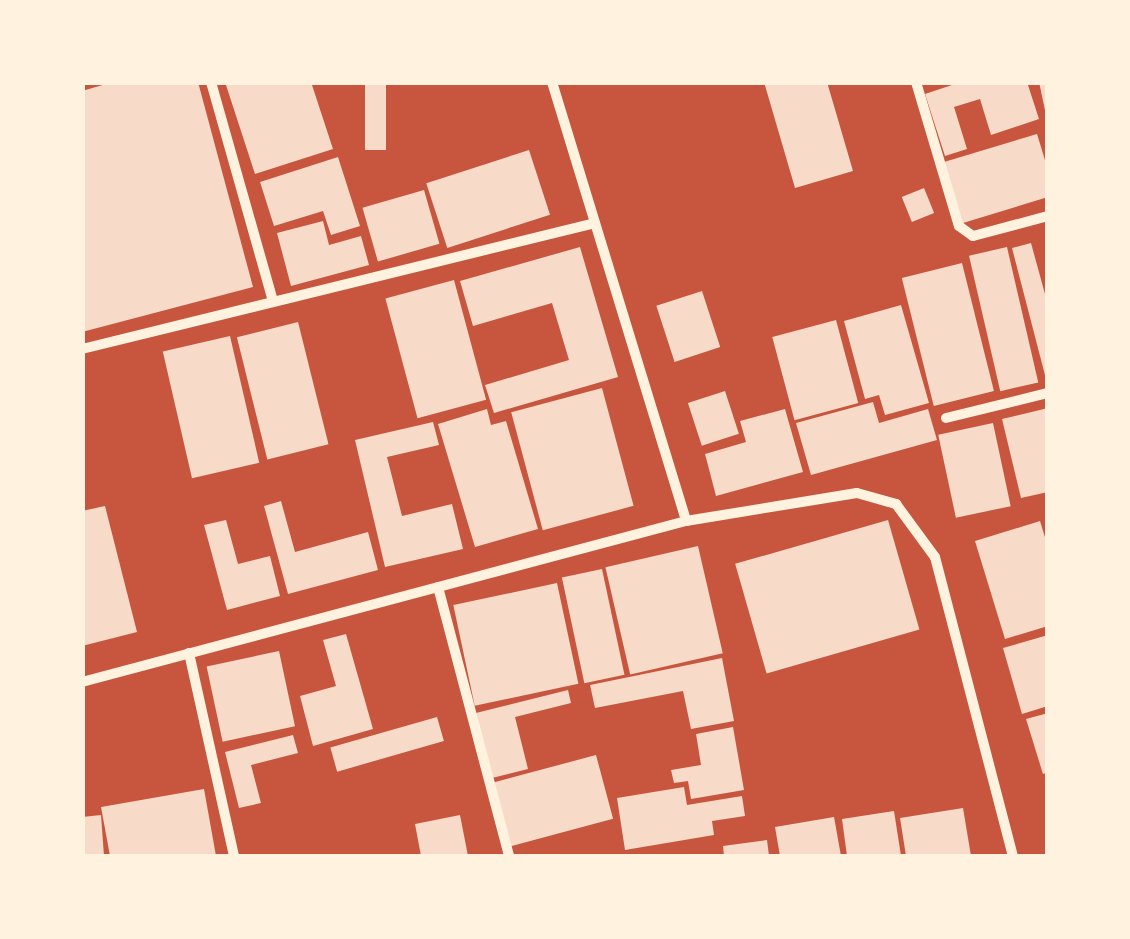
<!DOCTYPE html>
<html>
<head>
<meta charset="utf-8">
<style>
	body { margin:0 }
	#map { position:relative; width:1130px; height:939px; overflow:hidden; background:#c8553d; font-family:Lora,serif }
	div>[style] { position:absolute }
	.building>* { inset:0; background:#f7dbc8; transform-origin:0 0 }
	.minor>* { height:10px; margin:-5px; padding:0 5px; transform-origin:5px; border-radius:5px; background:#fff3e0 }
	span { translate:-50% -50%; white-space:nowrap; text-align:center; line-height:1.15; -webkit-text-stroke:9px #fff3e0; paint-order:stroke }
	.frame { position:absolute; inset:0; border:85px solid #fff3e0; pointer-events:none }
</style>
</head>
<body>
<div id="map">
	<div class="building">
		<i style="clip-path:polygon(113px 82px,198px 82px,253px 287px,82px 332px,82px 91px)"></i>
		<i style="clip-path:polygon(225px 82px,311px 82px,333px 149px,255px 174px)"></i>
		<i style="left:365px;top:82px;width:21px;height:68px"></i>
		<i style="clip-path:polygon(764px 82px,827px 82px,853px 171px,795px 188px)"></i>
		<i style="clip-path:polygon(961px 82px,1027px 82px,1039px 119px,991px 135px,980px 99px,954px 107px,967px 149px,945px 156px,925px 94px)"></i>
		<i style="clip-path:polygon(1039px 82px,1048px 82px,1048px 115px,1046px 115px)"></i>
		<i style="clip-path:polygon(1037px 134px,1048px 170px,1048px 197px,963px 223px,944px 162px)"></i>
		<i style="left:529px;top:150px;width:68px;height:108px;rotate:72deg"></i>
		<i style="clip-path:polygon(338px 157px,360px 226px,331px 235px,323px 211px,274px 226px,260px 182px)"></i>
		<i style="left:924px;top:188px;width:27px;height:24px;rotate:68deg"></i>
		<i style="left:424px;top:190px;width:56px;height:64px;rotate:74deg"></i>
		<i style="clip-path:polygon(323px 221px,329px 245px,361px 236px,369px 265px,291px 286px,277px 233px)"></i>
		<i style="clip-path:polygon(1031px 243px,1048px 305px,1046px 379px,1012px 248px)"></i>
		<i style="clip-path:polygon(580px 247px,618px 377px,494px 413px,485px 385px,569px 360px,552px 303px,473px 326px,460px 281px)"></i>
		<i style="left:1007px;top:247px;width:139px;height:39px;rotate:77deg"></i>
		<i style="left:962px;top:263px;width:132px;height:62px;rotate:76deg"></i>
		<i style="left:454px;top:280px;width:124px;height:71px;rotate:75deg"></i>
		<i style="left:702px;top:291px;width:59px;height:48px;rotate:72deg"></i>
		<i style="clip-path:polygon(901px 305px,929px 403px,885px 415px,879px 395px,865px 399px,844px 321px)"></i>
		<i style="left:836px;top:320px;width:86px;height:66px;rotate:75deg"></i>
		<i style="left:298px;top:322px;width:126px;height:63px;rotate:76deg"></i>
		<i style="left:230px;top:336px;width:130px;height:69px;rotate:77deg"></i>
		<i style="left:602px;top:388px;width:122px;height:94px;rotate:75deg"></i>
		<i style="left:725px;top:391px;width:45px;height:39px;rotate:72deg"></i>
		<i style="clip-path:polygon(873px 402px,879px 423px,928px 409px,937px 440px,811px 475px,796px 423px)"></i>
		<i style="clip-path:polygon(1048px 408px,1048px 492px,1021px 498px,1002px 419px)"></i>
		<i style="clip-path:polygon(487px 409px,491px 425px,506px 421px,538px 529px,475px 547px,438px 424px)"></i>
		<i style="clip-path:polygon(785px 409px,803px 472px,716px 496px,705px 454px,746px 442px,740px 421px)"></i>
		<i style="clip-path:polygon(433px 422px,439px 445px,387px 457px,402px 516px,452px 504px,463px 549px,385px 567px,355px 440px)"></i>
		<i style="left:993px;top:423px;width:85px;height:56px;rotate:78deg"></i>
		<i style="clip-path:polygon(281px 501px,295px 552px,368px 532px,378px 570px,288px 594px,264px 506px)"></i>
		<i style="clip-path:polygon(105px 506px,137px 632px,82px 646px,82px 511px)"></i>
		<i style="clip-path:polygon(226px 520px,238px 564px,270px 556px,280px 596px,227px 610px,204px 525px)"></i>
		<i style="left:888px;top:520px;width:114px;height:159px;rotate:74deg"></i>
		<i style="clip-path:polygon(1040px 521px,1048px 547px,1048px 626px,1005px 639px,975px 541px)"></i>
		<i style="left:698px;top:546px;width:110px;height:95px;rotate:77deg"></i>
		<i style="left:602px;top:569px;width:108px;height:41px;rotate:78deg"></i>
		<i style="left:557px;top:583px;width:103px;height:106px;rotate:78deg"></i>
		<i style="clip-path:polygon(346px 634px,373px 729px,313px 746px,300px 696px,336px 686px,323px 640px)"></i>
		<i style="clip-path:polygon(1048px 635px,1048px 706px,1022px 714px,1003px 648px)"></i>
		<i style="left:279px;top:651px;width:77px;height:74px;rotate:78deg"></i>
		<i style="clip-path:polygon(722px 658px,734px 721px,691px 729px,683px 691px,595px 708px,590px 685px)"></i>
		<i style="clip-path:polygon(568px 690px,571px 703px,515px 717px,528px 769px,492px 778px,476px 713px)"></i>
		<i style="clip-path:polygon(1048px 713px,1048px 772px,1043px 774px,1026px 719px)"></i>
		<i style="left:437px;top:717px;width:25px;height:111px;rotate:74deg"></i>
		<i style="clip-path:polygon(733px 727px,744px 790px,691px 799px,688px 781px,674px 783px,671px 770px,701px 765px,696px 734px)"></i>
		<i style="clip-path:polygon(293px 735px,298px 753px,251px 765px,261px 803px,239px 808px,225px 752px)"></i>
		<i style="left:596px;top:755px;width:66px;height:106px;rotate:75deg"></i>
		<i style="clip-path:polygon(684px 787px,687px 805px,742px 796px,745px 816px,712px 821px,714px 835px,625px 850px,617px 798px)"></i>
		<i style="clip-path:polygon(204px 789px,216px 856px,110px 856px,101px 807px)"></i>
		<i style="clip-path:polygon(963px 808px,971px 856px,906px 856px,900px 818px)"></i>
		<i style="clip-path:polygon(894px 811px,901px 856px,847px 856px,842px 819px)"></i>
		<i style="clip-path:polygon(101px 815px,104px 856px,82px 856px,82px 817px)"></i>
		<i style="clip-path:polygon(460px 815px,468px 856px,421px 856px,415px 824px)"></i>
		<i style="clip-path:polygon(834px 817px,841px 856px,780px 856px,775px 827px)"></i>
		<i style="clip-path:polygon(767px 840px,769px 856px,724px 856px,723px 846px)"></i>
	</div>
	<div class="minor">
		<i style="left:211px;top:82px;width:228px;rotate:74.2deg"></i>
		<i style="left:552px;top:82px;width:459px;rotate:73deg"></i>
		<i style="left:916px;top:82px;width:150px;rotate:73.4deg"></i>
		<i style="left:959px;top:226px;width:17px;rotate:36deg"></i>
		<i style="left:973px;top:236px;width:78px;rotate:-14.9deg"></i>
		<i style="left:82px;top:349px;width:528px;rotate:-13.8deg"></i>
		<i style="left:946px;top:418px;width:105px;rotate:-13.8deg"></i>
		<i style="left:438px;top:587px;width:278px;rotate:75.2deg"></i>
		<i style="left:189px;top:653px;width:208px;rotate:77.5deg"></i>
		<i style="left:82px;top:682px;width:625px;rotate:-14.93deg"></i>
		<i style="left:686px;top:521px;width:173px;rotate:-9.3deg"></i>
		<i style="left:857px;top:493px;width:41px;rotate:15.8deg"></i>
		<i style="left:896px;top:504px;width:66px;rotate:53.7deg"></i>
		<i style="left:935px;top:557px;width:309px;rotate:75.4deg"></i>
	</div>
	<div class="frame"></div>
</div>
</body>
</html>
